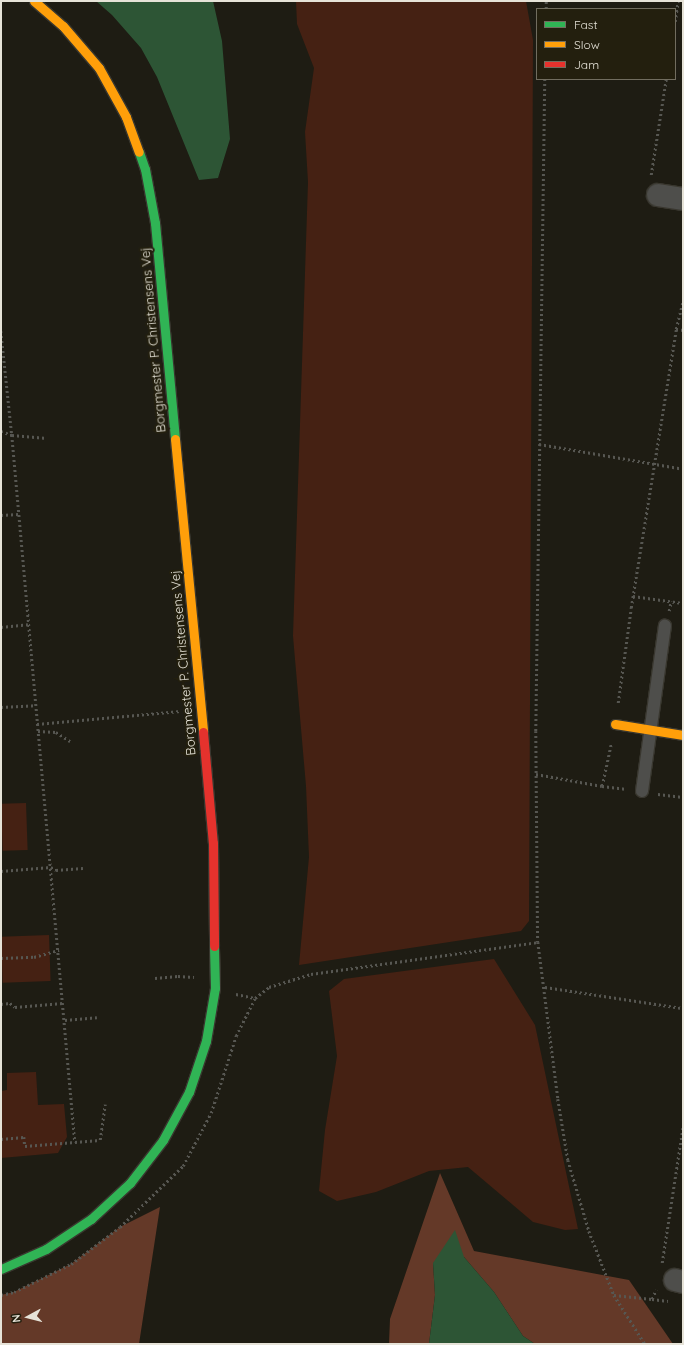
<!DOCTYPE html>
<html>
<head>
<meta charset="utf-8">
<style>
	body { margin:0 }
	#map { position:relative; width:684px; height:1345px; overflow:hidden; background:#1e1c13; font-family:Quicksand,sans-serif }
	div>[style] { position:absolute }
	.green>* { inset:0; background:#452113; transform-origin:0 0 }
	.forest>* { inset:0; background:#643928 }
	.water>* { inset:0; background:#2d5535 }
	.path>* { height:2.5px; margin-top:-1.25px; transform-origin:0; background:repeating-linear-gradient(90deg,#575752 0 2px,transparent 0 5px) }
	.roads { filter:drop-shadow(1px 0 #39372f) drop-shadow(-1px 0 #39372f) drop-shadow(0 1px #39372f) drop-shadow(0 -1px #39372f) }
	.lane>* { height:12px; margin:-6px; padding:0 6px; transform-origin:6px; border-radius:6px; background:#4e4e4b }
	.street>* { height:22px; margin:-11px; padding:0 11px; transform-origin:11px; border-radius:11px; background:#4e4e4b }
	.fast>* { height:9px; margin:-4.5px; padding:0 4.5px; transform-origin:4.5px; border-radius:4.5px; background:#30b455 }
	.slow>* { height:9px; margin:-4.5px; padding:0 4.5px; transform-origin:4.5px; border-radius:4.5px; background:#ff9f0a }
	.jam>* { height:9px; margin:-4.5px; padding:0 4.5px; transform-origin:4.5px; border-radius:4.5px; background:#e5322d }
	span { translate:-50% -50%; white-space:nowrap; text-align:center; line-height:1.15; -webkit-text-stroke:4px #231f0e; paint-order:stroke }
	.street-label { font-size:13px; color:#e6e3d8 }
	.frame { position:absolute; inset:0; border:2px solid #e6e3d8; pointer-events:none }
	.legend { position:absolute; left:536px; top:8px; width:140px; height:72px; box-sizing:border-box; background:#231f0e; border:1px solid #716d5f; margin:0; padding:5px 7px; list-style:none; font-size:12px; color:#e6e3d8 }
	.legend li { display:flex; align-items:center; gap:8px; height:20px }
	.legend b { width:20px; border:1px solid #716d5f }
	.north { position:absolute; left:8px; top:1297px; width:40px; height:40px; -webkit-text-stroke:3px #231f0e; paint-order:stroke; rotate:263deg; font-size:11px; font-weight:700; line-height:16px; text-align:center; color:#e6e3d8 }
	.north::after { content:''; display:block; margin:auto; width:14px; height:18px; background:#e6e3d8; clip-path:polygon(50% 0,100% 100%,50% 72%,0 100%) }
</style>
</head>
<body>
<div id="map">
	<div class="green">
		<i style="clip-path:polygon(296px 1px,526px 1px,533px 40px,529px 921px,521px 931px,299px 965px,309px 857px,306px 786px,293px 636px,308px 182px,305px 132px,314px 68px,297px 24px)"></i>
		<i style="left:26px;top:803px;width:47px;height:25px;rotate:88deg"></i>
		<i style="left:49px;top:935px;width:46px;height:48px;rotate:88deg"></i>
		<i style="clip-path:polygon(494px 959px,535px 1025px,578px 1229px,565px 1230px,533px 1222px,468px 1167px,429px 1171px,376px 1192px,337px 1201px,319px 1191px,325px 1130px,337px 1056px,329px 991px,344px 979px)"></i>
		<i style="clip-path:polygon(36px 1072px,38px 1105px,64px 1104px,67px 1137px,58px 1153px,1px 1158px,1px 1091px,7px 1090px,7px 1073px)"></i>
	</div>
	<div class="forest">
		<i style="clip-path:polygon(440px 1173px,474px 1251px,629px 1280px,673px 1344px,535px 1344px,523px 1336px,494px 1292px,464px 1257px,433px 1263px,435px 1295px,429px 1344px,389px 1344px,390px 1319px)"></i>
		<i style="clip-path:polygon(160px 1207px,139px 1344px,1px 1344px,1px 1295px,14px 1292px,71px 1264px,120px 1227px)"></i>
	</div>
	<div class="water">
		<i style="clip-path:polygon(96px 1px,213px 1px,222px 41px,230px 139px,218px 178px,199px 180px,157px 77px,141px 48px,112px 15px)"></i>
		<i style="clip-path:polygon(455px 1230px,464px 1257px,494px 1292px,523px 1336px,535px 1344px,429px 1344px,435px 1295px,433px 1263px)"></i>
	</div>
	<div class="path">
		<i style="left:546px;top:9px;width:8px;rotate:-90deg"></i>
		<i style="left:675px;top:22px;width:21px;rotate:-82deg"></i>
		<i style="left:545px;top:79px;width:652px;rotate:90.79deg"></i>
		<i style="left:536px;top:731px;width:211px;rotate:89.5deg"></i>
		<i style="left:538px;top:942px;width:158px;rotate:82.7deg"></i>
		<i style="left:558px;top:1099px;width:62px;rotate:80.7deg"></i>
		<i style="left:568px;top:1160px;width:74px;rotate:73.5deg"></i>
		<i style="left:589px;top:1231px;width:69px;rotate:68.7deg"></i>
		<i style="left:614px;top:1295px;width:58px;rotate:57.7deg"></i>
		<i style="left:651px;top:175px;width:97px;rotate:-81.1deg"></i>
		<i style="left:676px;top:329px;width:7px;rotate:8deg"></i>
		<i style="left:1px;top:331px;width:105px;rotate:84deg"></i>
		<i style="left:12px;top:435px;width:710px;rotate:84.91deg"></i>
		<i style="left:1px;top:431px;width:12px;rotate:20deg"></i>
		<i style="left:12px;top:435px;width:35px;rotate:5deg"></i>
		<i style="left:539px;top:444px;width:146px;rotate:9.8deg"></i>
		<i style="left:1px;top:515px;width:18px;rotate:-3deg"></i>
		<i style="left:633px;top:596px;width:50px;rotate:8deg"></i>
		<i style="left:669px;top:611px;width:10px;rotate:-79deg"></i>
		<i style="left:1px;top:627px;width:27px;rotate:-6deg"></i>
		<i style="left:618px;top:703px;width:96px;rotate:-82.2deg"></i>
		<i style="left:631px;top:608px;width:283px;rotate:-80.8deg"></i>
		<i style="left:676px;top:329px;width:29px;rotate:-76deg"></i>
		<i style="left:1px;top:707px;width:35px;rotate:-3deg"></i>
		<i style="left:37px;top:724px;width:144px;rotate:-5.2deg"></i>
		<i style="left:38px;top:731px;width:18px;rotate:3deg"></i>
		<i style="left:56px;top:732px;width:17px;rotate:33deg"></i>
		<i style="left:536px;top:774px;width:67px;rotate:10.3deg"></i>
		<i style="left:602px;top:786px;width:43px;rotate:-77.9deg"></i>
		<i style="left:602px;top:786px;width:23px;rotate:7deg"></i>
		<i style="left:658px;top:794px;width:25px;rotate:7deg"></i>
		<i style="left:1px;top:871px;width:50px;rotate:-4.6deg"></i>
		<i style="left:51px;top:867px;width:6px;rotate:31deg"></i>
		<i style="left:56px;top:870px;width:27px;rotate:-4deg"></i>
		<i style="left:1px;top:958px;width:33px;rotate:-2deg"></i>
		<i style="left:34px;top:957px;width:26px;rotate:-16deg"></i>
		<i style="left:155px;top:978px;width:23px;rotate:-5deg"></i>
		<i style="left:178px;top:976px;width:16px;rotate:4deg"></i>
		<i style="left:545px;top:987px;width:140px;rotate:8.7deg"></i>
		<i style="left:236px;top:994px;width:19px;rotate:12deg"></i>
		<i style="left:1px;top:1004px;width:9px;rotate:-6deg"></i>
		<i style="left:10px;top:1003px;width:6px;rotate:39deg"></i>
		<i style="left:15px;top:1007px;width:48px;rotate:-4.8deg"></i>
		<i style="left:65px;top:1020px;width:32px;rotate:-5deg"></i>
		<i style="left:1px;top:1139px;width:23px;rotate:-5deg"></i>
		<i style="left:24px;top:1137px;width:9px;rotate:84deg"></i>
		<i style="left:25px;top:1146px;width:75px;rotate:-4.6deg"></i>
		<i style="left:100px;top:1140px;width:36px;rotate:-82deg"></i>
		<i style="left:662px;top:1263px;width:140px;rotate:-81.3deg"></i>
		<i style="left:1px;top:1295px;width:13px;rotate:-13deg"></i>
		<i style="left:14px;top:1292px;width:64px;rotate:-26.2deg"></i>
		<i style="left:71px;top:1264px;width:61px;rotate:-37.1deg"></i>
		<i style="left:120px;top:1227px;width:88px;rotate:-44.1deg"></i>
		<i style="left:183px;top:1166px;width:60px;rotate:-62.2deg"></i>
		<i style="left:211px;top:1113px;width:81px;rotate:-72deg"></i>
		<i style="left:236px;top:1036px;width:42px;rotate:-63.4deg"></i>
		<i style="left:255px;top:998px;width:18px;rotate:-38deg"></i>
		<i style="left:269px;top:987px;width:44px;rotate:-17.2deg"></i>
		<i style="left:311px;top:974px;width:229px;rotate:-8deg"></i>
		<i style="left:614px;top:1295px;width:38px;rotate:6deg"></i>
		<i style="left:652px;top:1299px;width:10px;rotate:-66deg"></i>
		<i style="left:652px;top:1299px;width:16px;rotate:7deg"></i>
	</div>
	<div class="roads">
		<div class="lane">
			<i style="left:642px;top:791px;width:167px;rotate:-82.1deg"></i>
		</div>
		<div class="street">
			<i style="left:658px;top:195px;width:25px;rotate:9deg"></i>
			<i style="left:675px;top:1280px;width:8px;rotate:14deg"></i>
		</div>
		<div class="fast">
			<i style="left:139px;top:152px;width:18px;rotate:71deg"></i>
			<i style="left:145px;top:169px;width:55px;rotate:79.5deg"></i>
			<i style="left:155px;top:223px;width:217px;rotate:84.7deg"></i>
			<i style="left:1px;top:1269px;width:49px;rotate:-24deg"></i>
			<i style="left:46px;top:1249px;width:54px;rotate:-33.7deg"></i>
			<i style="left:91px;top:1219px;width:53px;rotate:-42.7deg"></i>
			<i style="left:130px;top:1183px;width:54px;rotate:-52.5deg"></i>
			<i style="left:163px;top:1140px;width:55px;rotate:-61.6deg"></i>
			<i style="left:189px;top:1092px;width:54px;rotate:-71.6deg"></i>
			<i style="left:206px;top:1041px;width:54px;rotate:-80.4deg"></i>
			<i style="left:215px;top:988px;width:42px;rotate:-91.4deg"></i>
		</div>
		<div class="slow">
			<i style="left:34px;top:1px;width:38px;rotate:41deg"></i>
			<i style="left:63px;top:26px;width:55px;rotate:49.4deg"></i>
			<i style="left:99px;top:68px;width:56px;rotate:61.1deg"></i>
			<i style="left:126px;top:117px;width:37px;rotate:70deg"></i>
			<i style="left:175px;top:439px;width:294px;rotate:84.5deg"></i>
			<i style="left:615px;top:724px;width:69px;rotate:9.2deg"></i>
		</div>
		<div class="jam">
			<i style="left:203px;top:732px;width:111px;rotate:84.9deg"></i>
			<i style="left:213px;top:843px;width:103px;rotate:89.4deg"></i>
		</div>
	</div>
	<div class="street-label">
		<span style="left:153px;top:340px;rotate:-95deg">Borgmester P. Christensens Vej</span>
		<span style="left:183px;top:663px;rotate:-95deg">Borgmester P. Christensens Vej</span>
	</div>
	<div class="frame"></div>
	<ul class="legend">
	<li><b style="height:5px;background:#30b455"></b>Fast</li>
	<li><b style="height:5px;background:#ff9f0a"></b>Slow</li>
	<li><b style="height:5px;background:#e5322d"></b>Jam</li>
	</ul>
	<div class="north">N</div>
</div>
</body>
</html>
